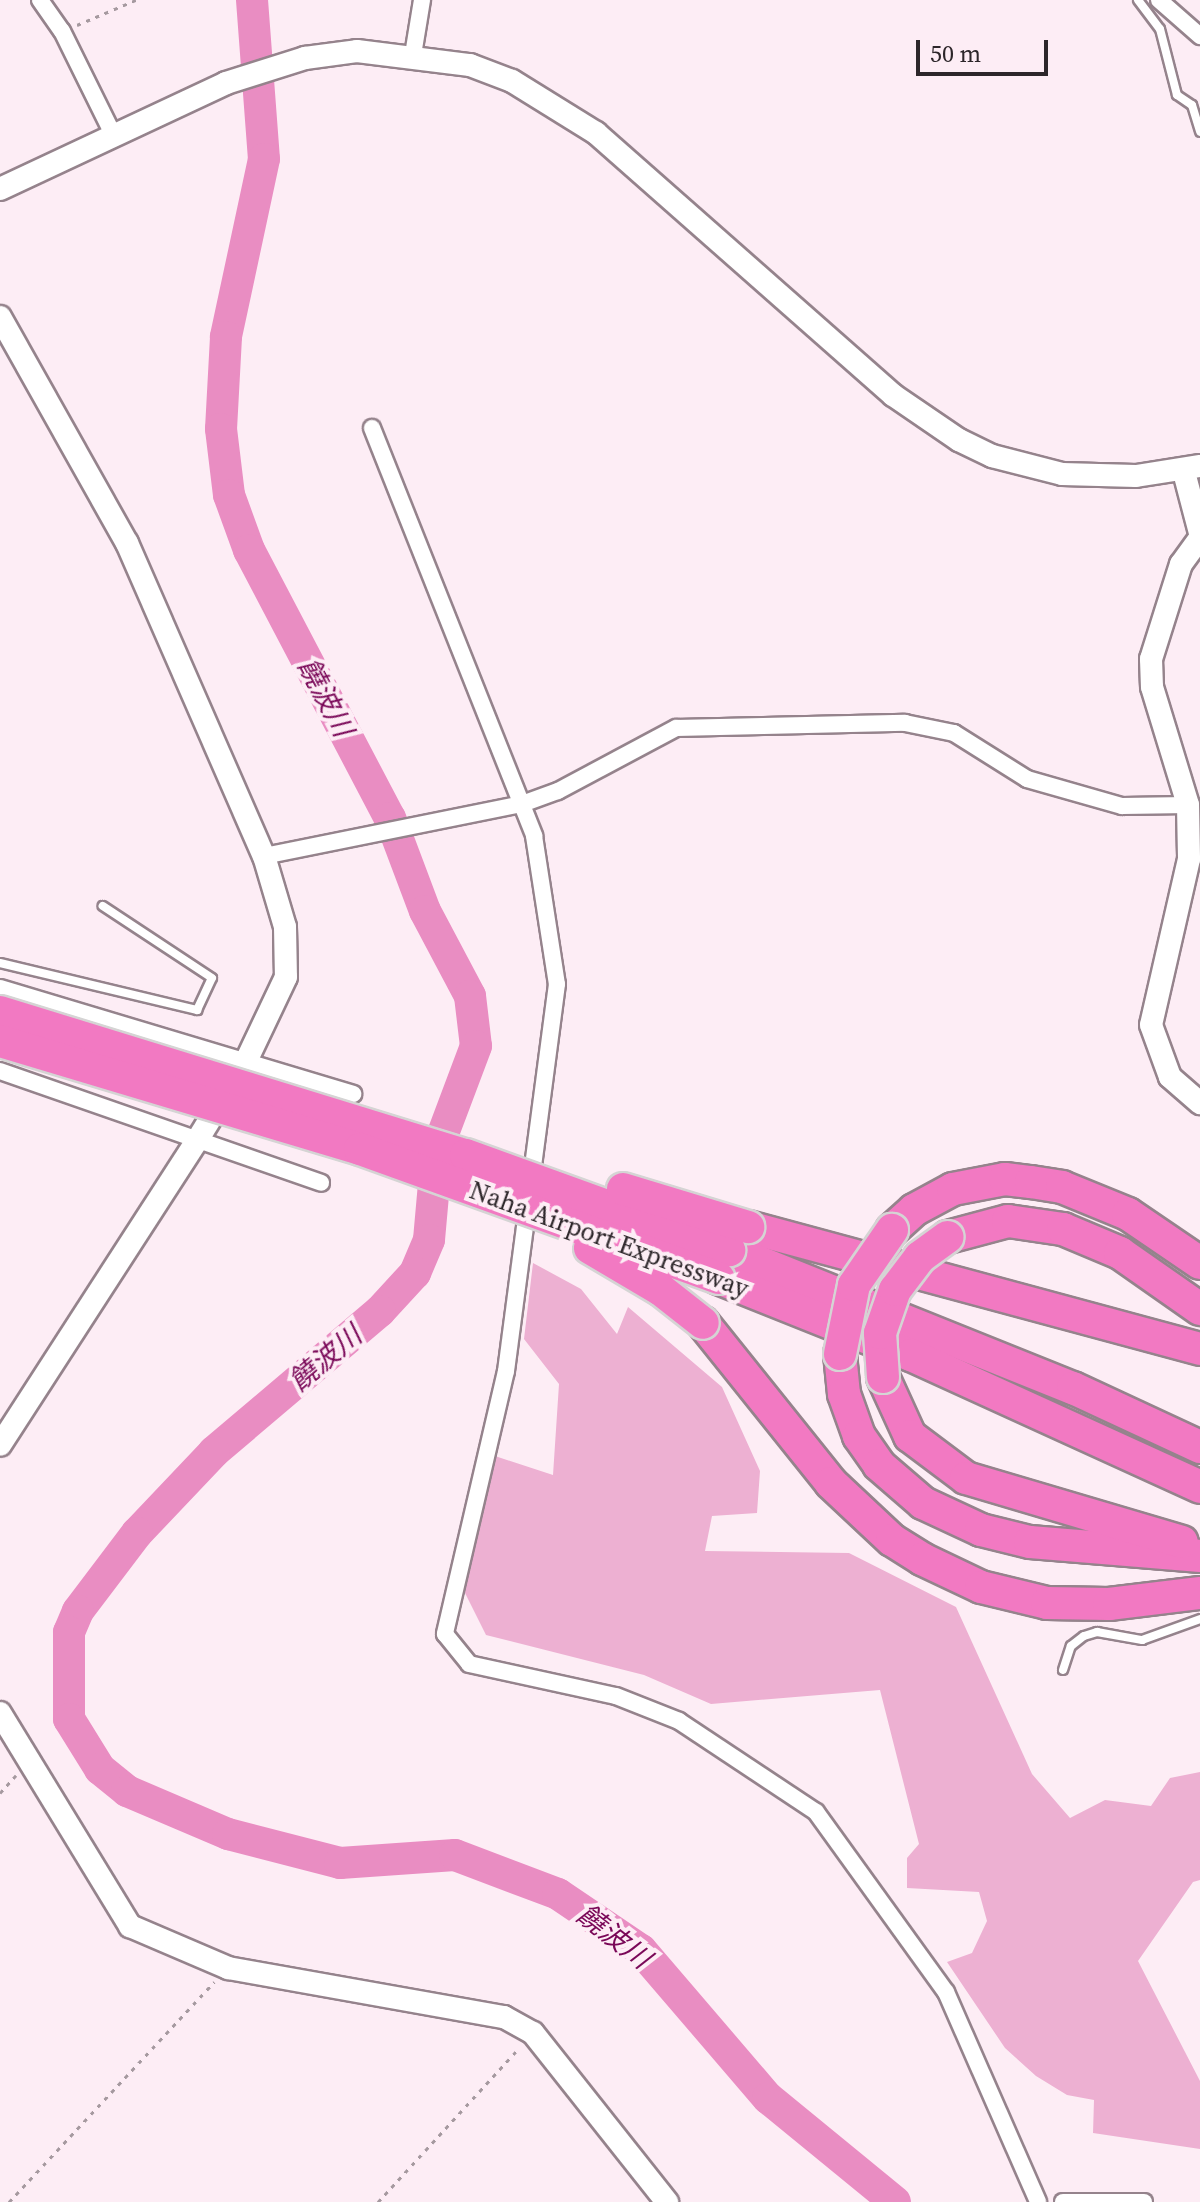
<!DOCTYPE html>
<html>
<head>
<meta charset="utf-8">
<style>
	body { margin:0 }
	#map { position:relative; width:1200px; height:2202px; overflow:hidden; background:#fdedf5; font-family:"Source Serif 4","Noto Sans JP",serif }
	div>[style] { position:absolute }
	.green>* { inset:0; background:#edb0d2 }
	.river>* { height:32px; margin:-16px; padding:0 16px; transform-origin:16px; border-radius:16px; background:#e98dc2 }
	.path>* { height:3px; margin-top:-1.5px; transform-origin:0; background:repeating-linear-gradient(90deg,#a5999f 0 4px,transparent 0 10px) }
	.roads { filter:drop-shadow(2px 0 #95838c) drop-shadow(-2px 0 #95838c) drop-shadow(0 2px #95838c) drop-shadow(0 -2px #95838c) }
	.service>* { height:8px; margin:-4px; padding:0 4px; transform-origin:4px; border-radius:4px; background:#fff }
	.minor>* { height:16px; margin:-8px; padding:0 8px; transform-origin:8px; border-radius:8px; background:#fff }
	.tertiary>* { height:22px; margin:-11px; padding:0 11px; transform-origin:11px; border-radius:11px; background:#fff }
	.motorway>* { height:32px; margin:-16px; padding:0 16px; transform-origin:16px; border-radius:16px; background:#f279c2 }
	.bridges { filter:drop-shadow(2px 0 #d5d4d4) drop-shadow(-2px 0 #d5d4d4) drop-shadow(0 2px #d5d4d4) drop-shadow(0 -2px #d5d4d4) }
	.motorway-bridge>* { height:32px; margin:-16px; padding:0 16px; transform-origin:16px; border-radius:16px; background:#f279c2 }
	span { translate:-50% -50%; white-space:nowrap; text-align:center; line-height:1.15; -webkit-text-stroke:8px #fdedf5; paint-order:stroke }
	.street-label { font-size:26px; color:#2d262a }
	.water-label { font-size:28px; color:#7a0858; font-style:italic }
	.scale { position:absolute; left:916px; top:40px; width:132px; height:36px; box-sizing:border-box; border:4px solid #2d262a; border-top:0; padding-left:10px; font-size:24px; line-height:28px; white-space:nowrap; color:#2d262a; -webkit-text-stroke:6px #fdedf5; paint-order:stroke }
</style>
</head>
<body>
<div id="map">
	<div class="green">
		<i style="clip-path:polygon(533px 1263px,581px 1289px,617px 1334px,628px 1307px,722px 1387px,760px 1471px,757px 1513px,712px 1516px,705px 1551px,849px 1553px,956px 1607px,1032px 1774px,1070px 1818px,1105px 1800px,1151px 1806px,1170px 1778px,1200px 1772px,1200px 1880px,1193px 1882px,1138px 1961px,1200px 2081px,1200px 2149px,1093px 2133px,1094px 2100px,1067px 2095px,1036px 2076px,1005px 2048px,947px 1962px,972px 1953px,987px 1921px,979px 1892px,907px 1888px,907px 1858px,919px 1844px,880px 1690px,711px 1704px,644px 1675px,486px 1635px,464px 1591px,492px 1455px,553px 1475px,559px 1384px,524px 1339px)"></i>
	</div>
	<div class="river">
		<i style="left:252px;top:0;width:159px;rotate:85.7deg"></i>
		<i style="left:264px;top:159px;width:182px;rotate:102.1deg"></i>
		<i style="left:226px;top:337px;width:92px;rotate:93.1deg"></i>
		<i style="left:221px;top:429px;width:66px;rotate:83.1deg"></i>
		<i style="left:229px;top:495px;width:59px;rotate:70deg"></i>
		<i style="left:249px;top:550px;width:303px;rotate:62.3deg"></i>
		<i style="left:390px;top:818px;width:99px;rotate:69.4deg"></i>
		<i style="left:425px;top:911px;width:96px;rotate:62.1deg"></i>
		<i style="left:470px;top:996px;width:50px;rotate:83.2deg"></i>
		<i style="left:476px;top:1046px;width:111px;rotate:110.6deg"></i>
		<i style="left:437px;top:1150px;width:90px;rotate:95.1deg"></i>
		<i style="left:429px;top:1240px;width:36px;rotate:113deg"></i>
		<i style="left:415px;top:1273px;width:52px;rotate:132.6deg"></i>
		<i style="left:380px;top:1311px;width:218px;rotate:139.7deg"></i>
		<i style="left:214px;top:1452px;width:112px;rotate:133.5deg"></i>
		<i style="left:137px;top:1533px;width:98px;rotate:127.1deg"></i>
		<i style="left:78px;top:1611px;width:23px;rotate:113deg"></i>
		<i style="left:69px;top:1632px;width:87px;rotate:90deg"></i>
		<i style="left:69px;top:1719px;width:59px;rotate:58.2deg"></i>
		<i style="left:100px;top:1769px;width:35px;rotate:39deg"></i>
		<i style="left:127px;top:1791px;width:110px;rotate:23.1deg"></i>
		<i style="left:228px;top:1834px;width:116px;rotate:14.5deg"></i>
		<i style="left:340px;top:1863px;width:115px;rotate:-4deg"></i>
		<i style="left:455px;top:1855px;width:110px;rotate:20.7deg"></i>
		<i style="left:558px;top:1894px;width:100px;rotate:34deg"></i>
		<i style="left:641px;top:1950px;width:195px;rotate:49.4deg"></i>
		<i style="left:768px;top:2098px;width:164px;rotate:39.3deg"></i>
	</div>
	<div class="path">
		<i style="left:77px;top:25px;width:64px;rotate:-23deg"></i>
		<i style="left:0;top:1793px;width:24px;rotate:-48deg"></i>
		<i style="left:9px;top:2202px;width:301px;rotate:-47deg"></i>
		<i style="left:378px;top:2202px;width:209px;rotate:-47.5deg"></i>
	</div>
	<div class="roads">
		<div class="service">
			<i style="left:1138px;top:0;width:36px;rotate:53deg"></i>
			<i style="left:1160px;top:29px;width:68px;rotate:75.6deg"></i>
			<i style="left:1177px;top:95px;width:18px;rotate:34deg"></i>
			<i style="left:1192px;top:105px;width:28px;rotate:73deg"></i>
			<i style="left:0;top:963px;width:203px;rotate:13.4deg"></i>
			<i style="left:197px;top:1010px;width:35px;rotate:-65deg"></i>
			<i style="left:212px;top:978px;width:131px;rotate:-146.6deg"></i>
			<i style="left:1063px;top:1670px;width:25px;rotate:-72deg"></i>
			<i style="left:1071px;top:1646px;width:16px;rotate:-38deg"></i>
			<i style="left:1084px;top:1636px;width:14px;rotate:-17deg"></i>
			<i style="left:1097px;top:1632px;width:46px;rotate:10.1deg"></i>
			<i style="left:1142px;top:1640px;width:62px;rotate:-19.9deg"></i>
		</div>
		<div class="minor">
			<i style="left:40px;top:0;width:38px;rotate:55deg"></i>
			<i style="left:62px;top:31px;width:117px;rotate:63.7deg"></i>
			<i style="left:1159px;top:0;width:55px;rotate:41.3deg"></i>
			<i style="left:413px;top:55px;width:56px;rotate:-80.7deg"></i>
			<i style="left:372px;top:428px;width:439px;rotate:68.3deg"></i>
			<i style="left:534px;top:836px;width:150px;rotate:81.2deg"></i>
			<i style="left:557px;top:984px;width:199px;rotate:97.5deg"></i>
			<i style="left:264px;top:856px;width:263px;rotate:-11.4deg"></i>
			<i style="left:522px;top:804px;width:38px;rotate:-20deg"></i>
			<i style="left:558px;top:791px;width:134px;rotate:-28.1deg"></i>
			<i style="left:676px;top:728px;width:229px;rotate:-1.3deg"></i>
			<i style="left:905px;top:723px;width:50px;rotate:11.5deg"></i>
			<i style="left:954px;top:733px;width:86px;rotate:32.2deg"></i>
			<i style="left:1027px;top:779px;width:99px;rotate:15.9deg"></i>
			<i style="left:1122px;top:806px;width:66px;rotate:-0.9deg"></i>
			<i style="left:0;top:988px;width:369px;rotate:16.7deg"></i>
			<i style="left:0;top:1071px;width:340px;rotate:19.2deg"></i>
			<i style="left:528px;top:1204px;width:168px;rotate:97.5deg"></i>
			<i style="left:506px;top:1371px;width:270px;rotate:103.1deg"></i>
			<i style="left:445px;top:1634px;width:38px;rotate:51deg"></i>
			<i style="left:469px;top:1664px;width:150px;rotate:12.3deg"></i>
			<i style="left:616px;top:1696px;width:68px;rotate:21.6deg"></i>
			<i style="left:679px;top:1721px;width:164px;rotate:33.6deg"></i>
			<i style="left:816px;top:1812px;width:222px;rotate:54.2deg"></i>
			<i style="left:946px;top:1992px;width:229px;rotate:66.3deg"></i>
			<i style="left:1063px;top:2202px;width:81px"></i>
		</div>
		<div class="tertiary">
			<i style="left:0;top:189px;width:250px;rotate:-25.1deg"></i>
			<i style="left:226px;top:83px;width:83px;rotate:-17.6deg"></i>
			<i style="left:305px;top:58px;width:52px;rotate:-7.7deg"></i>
			<i style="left:357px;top:51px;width:114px;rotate:7.1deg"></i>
			<i style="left:470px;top:65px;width:45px;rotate:20.9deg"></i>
			<i style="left:512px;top:81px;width:99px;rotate:31.8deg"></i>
			<i style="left:596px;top:133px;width:396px;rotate:41.4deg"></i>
			<i style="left:893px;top:395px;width:80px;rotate:34.3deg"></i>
			<i style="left:959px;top:440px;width:37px;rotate:26deg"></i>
			<i style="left:992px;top:456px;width:72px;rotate:14.4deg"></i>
			<i style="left:1062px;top:474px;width:74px;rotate:1.5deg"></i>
			<i style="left:1136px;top:476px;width:65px;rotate:-8.9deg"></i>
			<i style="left:0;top:317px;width:259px;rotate:60.7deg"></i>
			<i style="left:127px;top:543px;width:342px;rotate:66.4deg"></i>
			<i style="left:264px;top:856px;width:74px;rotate:73.5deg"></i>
			<i style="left:285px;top:927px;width:50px;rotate:88.9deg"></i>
			<i style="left:286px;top:977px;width:91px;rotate:115.4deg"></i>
			<i style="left:247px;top:1059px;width:94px;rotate:121.5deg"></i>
			<i style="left:198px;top:1139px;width:364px;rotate:122.9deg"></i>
			<i style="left:1184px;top:472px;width:63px;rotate:75.3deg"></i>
			<i style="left:1200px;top:538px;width:32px;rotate:126deg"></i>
			<i style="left:1181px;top:564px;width:100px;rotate:107.5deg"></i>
			<i style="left:1151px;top:659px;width:28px;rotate:88deg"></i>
			<i style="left:1152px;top:687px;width:123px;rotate:73deg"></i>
			<i style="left:1188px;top:805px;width:54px;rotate:88.9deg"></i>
			<i style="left:1189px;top:859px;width:170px;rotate:102.9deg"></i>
			<i style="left:1151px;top:1025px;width:55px;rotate:69.9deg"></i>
			<i style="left:1170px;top:1077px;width:40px;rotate:41deg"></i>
			<i style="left:0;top:1713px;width:250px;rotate:58.6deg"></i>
			<i style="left:130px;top:1926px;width:107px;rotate:23.2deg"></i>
			<i style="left:228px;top:1968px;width:280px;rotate:10.1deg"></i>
			<i style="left:504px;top:2017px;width:33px;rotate:29deg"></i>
			<i style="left:533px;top:2033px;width:216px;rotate:51.6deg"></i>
		</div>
		<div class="motorway">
			<i style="left:748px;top:1227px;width:468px;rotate:15.1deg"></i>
			<i style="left:892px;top:1230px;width:30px;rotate:-42deg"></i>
			<i style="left:914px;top:1210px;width:44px;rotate:-28.3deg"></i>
			<i style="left:953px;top:1189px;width:53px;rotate:-10.9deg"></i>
			<i style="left:1005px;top:1179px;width:26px;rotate:7deg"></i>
			<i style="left:1031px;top:1182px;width:31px;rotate:9deg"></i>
			<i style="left:1062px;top:1187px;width:71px;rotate:22.2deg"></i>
			<i style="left:1128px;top:1214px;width:87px;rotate:34.2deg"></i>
			<i style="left:948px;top:1237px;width:62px;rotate:-14.9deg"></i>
			<i style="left:1008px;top:1221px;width:56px;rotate:8.3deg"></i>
			<i style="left:1063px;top:1229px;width:62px;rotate:22.8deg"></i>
			<i style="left:1120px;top:1253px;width:98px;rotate:35deg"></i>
			<i style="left:729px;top:1250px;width:371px;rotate:21.9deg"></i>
			<i style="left:1073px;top:1388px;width:140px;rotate:24.9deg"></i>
			<i style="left:718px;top:1278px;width:208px;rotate:21.8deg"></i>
			<i style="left:911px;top:1355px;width:318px;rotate:24.5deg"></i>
			<i style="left:703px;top:1323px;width:205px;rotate:51.3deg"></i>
			<i style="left:831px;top:1483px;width:83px;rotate:43.1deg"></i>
			<i style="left:892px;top:1540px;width:36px;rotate:32deg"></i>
			<i style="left:922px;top:1559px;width:65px;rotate:25.4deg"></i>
			<i style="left:981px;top:1587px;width:68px;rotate:13.6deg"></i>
			<i style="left:1047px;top:1603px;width:62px;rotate:0.9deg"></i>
			<i style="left:1109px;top:1604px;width:92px;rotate:-6.9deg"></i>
			<i style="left:840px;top:1354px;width:40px;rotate:84.3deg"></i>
			<i style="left:844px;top:1394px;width:45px;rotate:70.3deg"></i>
			<i style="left:859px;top:1436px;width:35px;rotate:55deg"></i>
			<i style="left:879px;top:1465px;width:58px;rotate:40.8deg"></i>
			<i style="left:923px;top:1503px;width:64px;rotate:25deg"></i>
			<i style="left:981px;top:1530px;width:50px;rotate:13.8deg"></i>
			<i style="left:1030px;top:1542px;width:171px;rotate:4.7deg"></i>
			<i style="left:883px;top:1377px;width:65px;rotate:65.4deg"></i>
			<i style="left:910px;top:1436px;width:70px;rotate:36.9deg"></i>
			<i style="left:966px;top:1478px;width:225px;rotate:16.5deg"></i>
		</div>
	</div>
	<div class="bridges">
		<div class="motorway-bridge">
			<i style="left:0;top:1012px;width:487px;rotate:17.1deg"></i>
			<i style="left:466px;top:1155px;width:280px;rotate:19.9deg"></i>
			<i style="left:0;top:1041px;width:376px;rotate:16.7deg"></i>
			<i style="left:360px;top:1149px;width:381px;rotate:19.8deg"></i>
			<i style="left:623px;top:1189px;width:131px;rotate:16.9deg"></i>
			<i style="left:590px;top:1248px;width:82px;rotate:30.6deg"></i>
			<i style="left:661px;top:1290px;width:53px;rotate:38.2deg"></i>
			<i style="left:840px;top:1354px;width:70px;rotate:-78.5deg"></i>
			<i style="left:854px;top:1285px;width:67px;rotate:-55.4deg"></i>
			<i style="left:883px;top:1377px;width:44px;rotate:-93.9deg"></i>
			<i style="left:880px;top:1333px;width:46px;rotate:-70.8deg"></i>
			<i style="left:895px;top:1290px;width:41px;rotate:-52.9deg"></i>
			<i style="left:920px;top:1257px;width:34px;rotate:-36deg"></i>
		</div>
	</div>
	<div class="street-label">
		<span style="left:609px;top:1240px;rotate:20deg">Naha Airport Expressway</span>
	</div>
	<div class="water-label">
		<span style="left:326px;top:697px;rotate:62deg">饒波川</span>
		<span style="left:325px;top:1358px;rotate:-40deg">饒波川</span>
		<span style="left:614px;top:1936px;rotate:38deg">饒波川</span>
	</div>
	<div class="scale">50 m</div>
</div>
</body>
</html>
